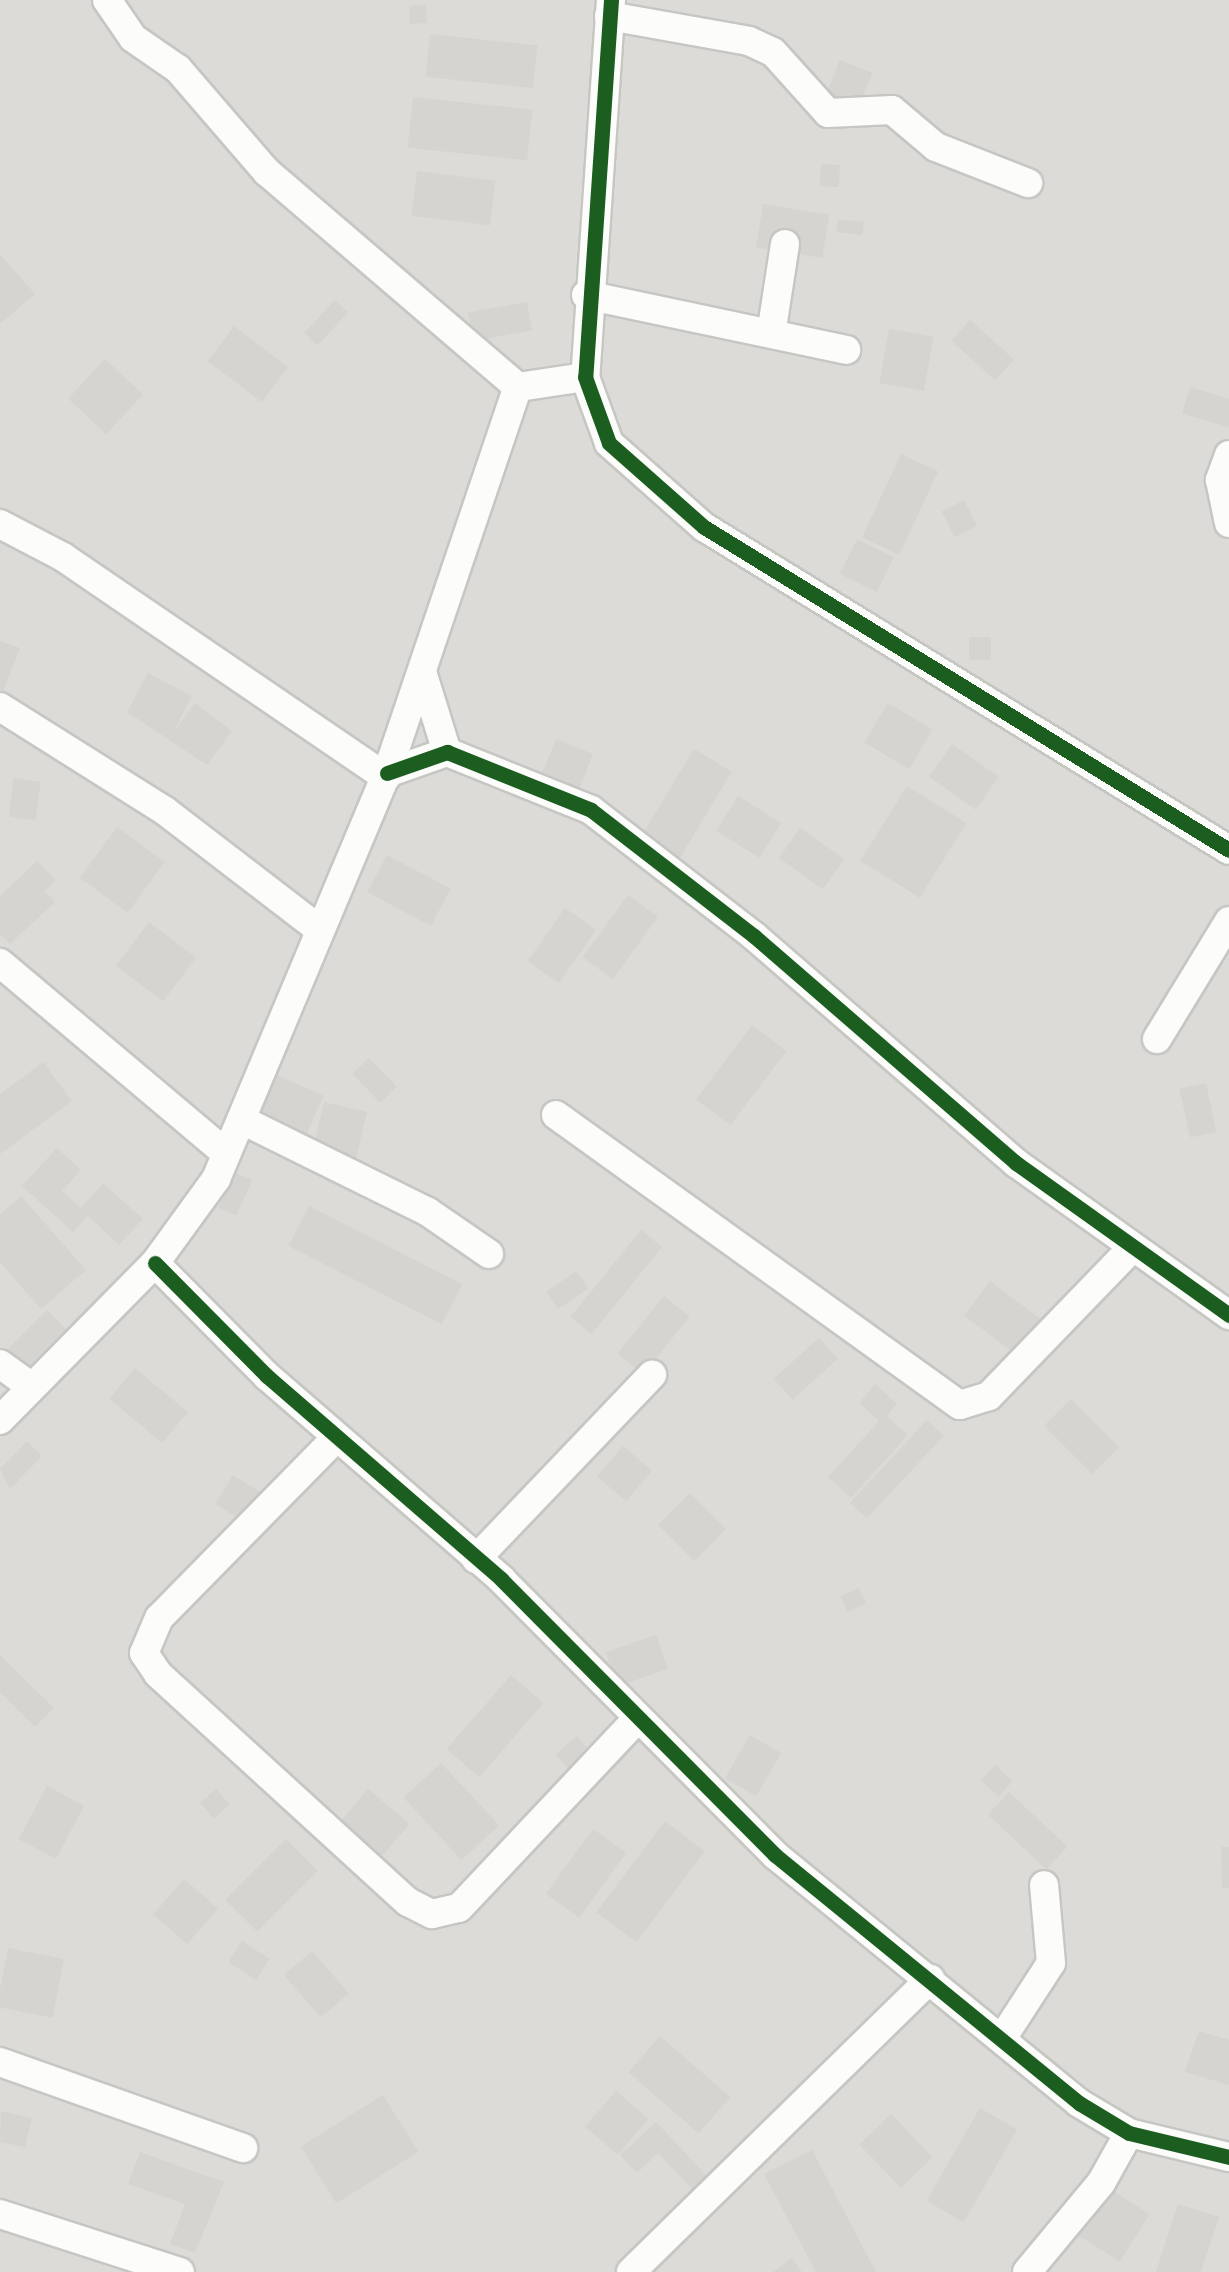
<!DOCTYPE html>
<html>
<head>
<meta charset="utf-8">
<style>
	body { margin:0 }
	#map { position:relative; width:1229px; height:2272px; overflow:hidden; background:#edece7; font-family:"PT Sans Narrow",sans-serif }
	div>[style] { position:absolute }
	.residential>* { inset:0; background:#dcdbd8; transform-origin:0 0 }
	.building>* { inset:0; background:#d5d4d0; transform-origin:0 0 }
	.roads { filter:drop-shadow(2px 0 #c6c6c3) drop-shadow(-2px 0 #c6c6c3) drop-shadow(0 2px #c6c6c3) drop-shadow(0 -2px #c6c6c3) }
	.street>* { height:28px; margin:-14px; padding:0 14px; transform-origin:14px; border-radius:14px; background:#fcfcfb }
	.cycleway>* { height:15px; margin:-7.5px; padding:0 7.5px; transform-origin:7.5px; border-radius:7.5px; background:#1b5e20 }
	span { translate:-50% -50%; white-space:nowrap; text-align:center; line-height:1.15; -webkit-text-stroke:9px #fff; paint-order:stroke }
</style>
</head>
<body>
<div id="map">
	<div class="residential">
		<i style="left:0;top:0;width:1229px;height:2272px"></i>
	</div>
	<div class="building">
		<i style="left:426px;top:5px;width:18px;height:17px;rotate:87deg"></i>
		<i style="left:430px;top:34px;width:108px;height:43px;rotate:6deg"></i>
		<i style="left:840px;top:60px;width:35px;height:36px;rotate:22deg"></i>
		<i style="left:413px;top:97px;width:120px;height:51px;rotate:6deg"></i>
		<i style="left:821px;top:164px;width:19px;height:22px;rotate:3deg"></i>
		<i style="left:417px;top:171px;width:79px;height:45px;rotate:7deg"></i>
		<i style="left:763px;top:204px;width:67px;height:44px;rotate:9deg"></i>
		<i style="left:838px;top:219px;width:26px;height:13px;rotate:7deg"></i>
		<i style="clip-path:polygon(0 254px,35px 294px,0 324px)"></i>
		<i style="left:335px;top:300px;width:18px;height:45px;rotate:43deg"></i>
		<i style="left:527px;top:302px;width:29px;height:60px;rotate:80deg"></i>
		<i style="left:970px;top:320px;width:59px;height:28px;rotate:42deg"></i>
		<i style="left:234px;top:326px;width:68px;height:44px;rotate:37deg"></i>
		<i style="left:889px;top:329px;width:45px;height:55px;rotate:10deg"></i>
		<i style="left:105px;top:359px;width:52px;height:54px;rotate:43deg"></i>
		<i style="clip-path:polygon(1190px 387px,1229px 399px,1229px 427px,1182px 414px)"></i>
		<i style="left:901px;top:454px;width:41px;height:92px;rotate:25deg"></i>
		<i style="left:964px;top:500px;width:29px;height:25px;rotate:63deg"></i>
		<i style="left:857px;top:539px;width:41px;height:39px;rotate:26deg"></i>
		<i style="left:969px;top:637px;width:22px;height:23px"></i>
		<i style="clip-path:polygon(0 641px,20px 648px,3px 692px,0 690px)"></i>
		<i style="clip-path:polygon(148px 673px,192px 696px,173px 733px,195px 703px,232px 731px,207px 765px,127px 712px)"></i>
		<i style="left:888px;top:703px;width:52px;height:46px;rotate:31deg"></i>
		<i style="left:556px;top:739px;width:40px;height:50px;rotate:22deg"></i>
		<i style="left:952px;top:744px;width:57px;height:40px;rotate:35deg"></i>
		<i style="left:694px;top:749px;width:44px;height:105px;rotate:31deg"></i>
		<i style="left:14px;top:778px;width:27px;height:39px;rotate:8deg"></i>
		<i style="left:907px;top:786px;width:70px;height:88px;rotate:32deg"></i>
		<i style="left:738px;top:796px;width:51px;height:41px;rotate:32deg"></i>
		<i style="left:117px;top:827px;width:59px;height:63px;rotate:36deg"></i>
		<i style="left:800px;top:828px;width:54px;height:37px;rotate:35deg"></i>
		<i style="left:387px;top:855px;width:72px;height:42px;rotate:28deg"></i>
		<i style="clip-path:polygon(37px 861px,56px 880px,45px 891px,55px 902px,10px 944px,0 934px,0 896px)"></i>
		<i style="left:628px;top:895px;width:37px;height:77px;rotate:36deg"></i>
		<i style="left:565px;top:908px;width:38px;height:65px;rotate:35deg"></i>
		<i style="left:149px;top:922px;width:59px;height:55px;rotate:37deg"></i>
		<i style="left:752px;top:1025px;width:43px;height:93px;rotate:37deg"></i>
		<i style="left:369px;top:1058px;width:40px;height:23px;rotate:46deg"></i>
		<i style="clip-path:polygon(43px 1062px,72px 1101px,0 1154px,0 1094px)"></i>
		<i style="left:277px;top:1075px;width:51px;height:51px;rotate:24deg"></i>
		<i style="left:1206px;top:1083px;width:50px;height:27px;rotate:78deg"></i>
		<i style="left:324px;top:1102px;width:44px;height:58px;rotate:13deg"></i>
		<i style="clip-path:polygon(57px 1148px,81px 1170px,62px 1191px,81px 1208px,103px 1183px,143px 1219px,119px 1245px,88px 1216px,73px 1232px,22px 1186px)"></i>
		<i style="left:234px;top:1172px;width:20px;height:39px;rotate:24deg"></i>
		<i style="clip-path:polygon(21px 1196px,86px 1270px,41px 1309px,0 1262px,0 1214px)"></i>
		<i style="left:309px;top:1206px;width:172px;height:45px;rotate:27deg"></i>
		<i style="left:641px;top:1230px;width:27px;height:112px;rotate:39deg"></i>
		<i style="left:576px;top:1271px;width:21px;height:36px;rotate:55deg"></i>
		<i style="left:990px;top:1281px;width:65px;height:43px;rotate:37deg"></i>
		<i style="left:664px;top:1296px;width:33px;height:74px;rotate:39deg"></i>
		<i style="left:47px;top:1310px;width:27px;height:55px;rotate:45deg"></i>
		<i style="left:819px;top:1338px;width:28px;height:61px;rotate:48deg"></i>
		<i style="left:135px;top:1368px;width:69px;height:40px;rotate:40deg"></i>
		<i style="clip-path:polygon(875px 1384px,897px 1404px,887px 1416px,908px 1435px,851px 1498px,828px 1477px,879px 1421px,859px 1403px)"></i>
		<i style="left:1071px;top:1399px;width:68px;height:38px;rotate:45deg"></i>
		<i style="left:927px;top:1420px;width:23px;height:113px;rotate:43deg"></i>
		<i style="clip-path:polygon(27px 1441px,42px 1456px,10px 1489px,0 1469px)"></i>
		<i style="left:623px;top:1446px;width:38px;height:40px;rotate:40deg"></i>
		<i style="left:233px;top:1475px;width:34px;height:34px;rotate:32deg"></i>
		<i style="left:690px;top:1493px;width:51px;height:45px;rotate:45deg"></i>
		<i style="left:859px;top:1588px;width:17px;height:20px;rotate:66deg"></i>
		<i style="left:656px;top:1635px;width:36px;height:53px;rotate:71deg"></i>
		<i style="clip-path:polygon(0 1655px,54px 1708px,35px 1727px,0 1692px)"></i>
		<i style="left:511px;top:1675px;width:43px;height:98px;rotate:41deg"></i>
		<i style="left:750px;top:1735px;width:36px;height:50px;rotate:30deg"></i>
		<i style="left:577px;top:1736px;width:20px;height:28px;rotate:49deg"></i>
		<i style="left:441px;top:1763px;width:85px;height:51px;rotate:47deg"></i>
		<i style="left:995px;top:1765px;width:24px;height:21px;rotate:42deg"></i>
		<i style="left:47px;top:1786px;width:42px;height:60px;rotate:28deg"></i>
		<i style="left:216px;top:1789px;width:21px;height:21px;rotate:49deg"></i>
		<i style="left:368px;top:1789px;width:54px;height:54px;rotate:40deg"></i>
		<i style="left:1009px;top:1792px;width:80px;height:31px;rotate:43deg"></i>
		<i style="left:665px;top:1821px;width:50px;height:114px;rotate:37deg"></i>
		<i style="left:593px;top:1829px;width:41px;height:80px;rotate:36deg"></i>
		<i style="left:286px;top:1839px;width:45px;height:86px;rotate:45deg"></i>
		<i style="clip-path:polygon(1221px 1847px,1229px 1847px,1229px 1888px,1222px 1889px)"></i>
		<i style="left:184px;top:1879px;width:45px;height:47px;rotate:41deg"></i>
		<i style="left:242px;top:1941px;width:33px;height:25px;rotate:33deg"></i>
		<i style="left:8px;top:1948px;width:57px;height:60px;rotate:11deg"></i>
		<i style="left:312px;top:1951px;width:56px;height:37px;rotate:49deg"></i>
		<i style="clip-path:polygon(1199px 2031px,1229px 2040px,1229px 2085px,1185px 2072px)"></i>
		<i style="left:660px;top:2036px;width:93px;height:48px;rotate:41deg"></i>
		<i style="left:616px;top:2091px;width:43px;height:47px;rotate:41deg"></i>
		<i style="left:383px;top:2095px;width:67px;height:97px;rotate:58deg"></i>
		<i style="left:980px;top:2108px;width:43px;height:107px;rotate:30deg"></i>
		<i style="clip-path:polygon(1px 2111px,32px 2118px,25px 2147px,0 2142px)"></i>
		<i style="left:891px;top:2114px;width:60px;height:44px;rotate:46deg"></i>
		<i style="clip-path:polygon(656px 2122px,707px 2176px,693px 2190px,658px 2153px,637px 2173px,620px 2155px)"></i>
		<i style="clip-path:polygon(812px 2150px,876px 2272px,816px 2272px,764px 2174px)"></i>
		<i style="clip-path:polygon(140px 2152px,224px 2182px,195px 2253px,170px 2244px,185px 2204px,128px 2184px)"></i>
		<i style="left:1108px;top:2188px;width:49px;height:56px;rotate:32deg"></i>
		<i style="clip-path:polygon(1178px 2204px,1219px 2217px,1201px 2272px,1156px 2272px)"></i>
		<i style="clip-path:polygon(792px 2258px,802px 2272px,773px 2272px)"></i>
	</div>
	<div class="roads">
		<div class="street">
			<i style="left:107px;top:0;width:46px;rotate:55.6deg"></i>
			<i style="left:133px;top:38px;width:55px;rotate:34.6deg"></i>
			<i style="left:178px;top:69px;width:136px;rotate:49.2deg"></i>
			<i style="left:267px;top:172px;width:330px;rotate:40.6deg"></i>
			<i style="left:518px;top:387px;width:68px;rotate:-8.5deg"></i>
			<i style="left:611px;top:0;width:378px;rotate:93.9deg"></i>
			<i style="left:585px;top:377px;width:70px;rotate:70deg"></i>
			<i style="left:609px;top:443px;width:127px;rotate:41.5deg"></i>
			<i style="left:704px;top:527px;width:616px;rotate:31.6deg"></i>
			<i style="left:609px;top:16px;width:142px;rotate:10.1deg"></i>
			<i style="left:749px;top:41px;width:26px;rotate:25deg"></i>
			<i style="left:773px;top:52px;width:82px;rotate:48deg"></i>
			<i style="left:828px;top:113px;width:64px;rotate:-2.7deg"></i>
			<i style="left:892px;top:110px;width:57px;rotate:40.1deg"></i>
			<i style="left:936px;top:147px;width:99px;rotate:21.4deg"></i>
			<i style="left:586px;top:295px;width:266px;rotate:11.9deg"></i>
			<i style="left:772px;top:328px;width:85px;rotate:-81.2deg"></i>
			<i style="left:1229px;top:455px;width:27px;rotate:110deg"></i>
			<i style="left:1220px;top:480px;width:44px;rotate:78.2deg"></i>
			<i style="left:0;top:524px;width:71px;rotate:27.6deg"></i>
			<i style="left:63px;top:557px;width:391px;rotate:34.3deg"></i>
			<i style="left:423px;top:675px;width:81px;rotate:72.7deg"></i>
			<i style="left:0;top:707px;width:195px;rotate:32.2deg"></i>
			<i style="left:165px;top:811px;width:194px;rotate:37.5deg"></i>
			<i style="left:387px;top:773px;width:64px;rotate:-19.3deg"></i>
			<i style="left:447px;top:752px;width:155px;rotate:21.9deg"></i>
			<i style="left:591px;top:810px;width:206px;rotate:37.7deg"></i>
			<i style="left:754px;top:936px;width:347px;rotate:40.9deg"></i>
			<i style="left:1016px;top:1163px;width:262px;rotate:35.5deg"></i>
			<i style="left:0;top:963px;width:295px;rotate:40.1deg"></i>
			<i style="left:1157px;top:1039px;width:138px;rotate:-58.6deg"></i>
			<i style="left:556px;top:1115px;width:497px;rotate:35.7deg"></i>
			<i style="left:960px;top:1405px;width:30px;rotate:-17deg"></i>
			<i style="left:989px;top:1396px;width:204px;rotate:-46deg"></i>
			<i style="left:244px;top:1121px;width:205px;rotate:26.3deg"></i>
			<i style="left:428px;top:1212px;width:74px;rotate:34.5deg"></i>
			<i style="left:155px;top:1263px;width:159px;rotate:45.3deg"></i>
			<i style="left:267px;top:1376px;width:310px;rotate:40.9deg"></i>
			<i style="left:501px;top:1579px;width:389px;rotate:45.2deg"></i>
			<i style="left:775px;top:1855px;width:392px;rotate:39.2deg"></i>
			<i style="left:1079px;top:2103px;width:58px;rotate:31deg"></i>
			<i style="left:1129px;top:2133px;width:103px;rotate:13.5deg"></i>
			<i style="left:0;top:1364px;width:36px;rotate:36deg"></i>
			<i style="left:0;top:1420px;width:221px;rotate:-45.4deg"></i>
			<i style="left:155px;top:1263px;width:104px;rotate:-54deg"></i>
			<i style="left:216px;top:1179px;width:441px;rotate:-67.2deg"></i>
			<i style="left:387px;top:773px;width:408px;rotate:-71.3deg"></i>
			<i style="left:336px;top:1438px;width:252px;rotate:134.5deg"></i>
			<i style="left:159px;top:1618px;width:38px;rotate:113deg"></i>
			<i style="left:144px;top:1653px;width:25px;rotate:56deg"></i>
			<i style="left:158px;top:1674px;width:338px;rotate:42.4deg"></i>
			<i style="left:408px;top:1902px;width:27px;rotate:27deg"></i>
			<i style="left:432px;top:1914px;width:28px;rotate:-13deg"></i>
			<i style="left:459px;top:1908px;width:255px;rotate:-46.7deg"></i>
			<i style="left:476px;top:1559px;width:255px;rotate:-46.3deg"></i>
			<i style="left:1003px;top:2037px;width:88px;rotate:-57deg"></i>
			<i style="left:1051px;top:1963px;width:78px;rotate:-95.1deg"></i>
			<i style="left:0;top:2062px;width:258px;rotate:19.5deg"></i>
			<i style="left:0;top:2214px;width:189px;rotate:17.9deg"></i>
			<i style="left:631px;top:2272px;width:419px;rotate:-44.4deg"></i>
			<i style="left:1027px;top:2272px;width:116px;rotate:-50.3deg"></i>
			<i style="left:1101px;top:2183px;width:57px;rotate:-60.8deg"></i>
		</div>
	</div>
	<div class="cycleway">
		<i style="left:611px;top:0;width:378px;rotate:93.9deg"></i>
		<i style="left:585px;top:377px;width:70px;rotate:70deg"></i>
		<i style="left:609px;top:443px;width:127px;rotate:41.5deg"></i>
		<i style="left:704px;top:527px;width:616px;rotate:31.6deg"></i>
		<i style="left:387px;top:773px;width:64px;rotate:-19.3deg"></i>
		<i style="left:447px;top:752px;width:155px;rotate:21.9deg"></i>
		<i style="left:591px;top:810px;width:206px;rotate:37.7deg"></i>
		<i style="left:754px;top:936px;width:347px;rotate:40.9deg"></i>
		<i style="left:1016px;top:1163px;width:262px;rotate:35.5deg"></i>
		<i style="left:155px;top:1263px;width:159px;rotate:45.3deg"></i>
		<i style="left:267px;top:1376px;width:310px;rotate:40.9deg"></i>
		<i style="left:501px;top:1579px;width:389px;rotate:45.2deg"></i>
		<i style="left:775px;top:1855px;width:392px;rotate:39.2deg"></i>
		<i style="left:1079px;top:2103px;width:58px;rotate:31deg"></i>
		<i style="left:1129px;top:2133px;width:103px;rotate:13.5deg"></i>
	</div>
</div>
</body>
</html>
